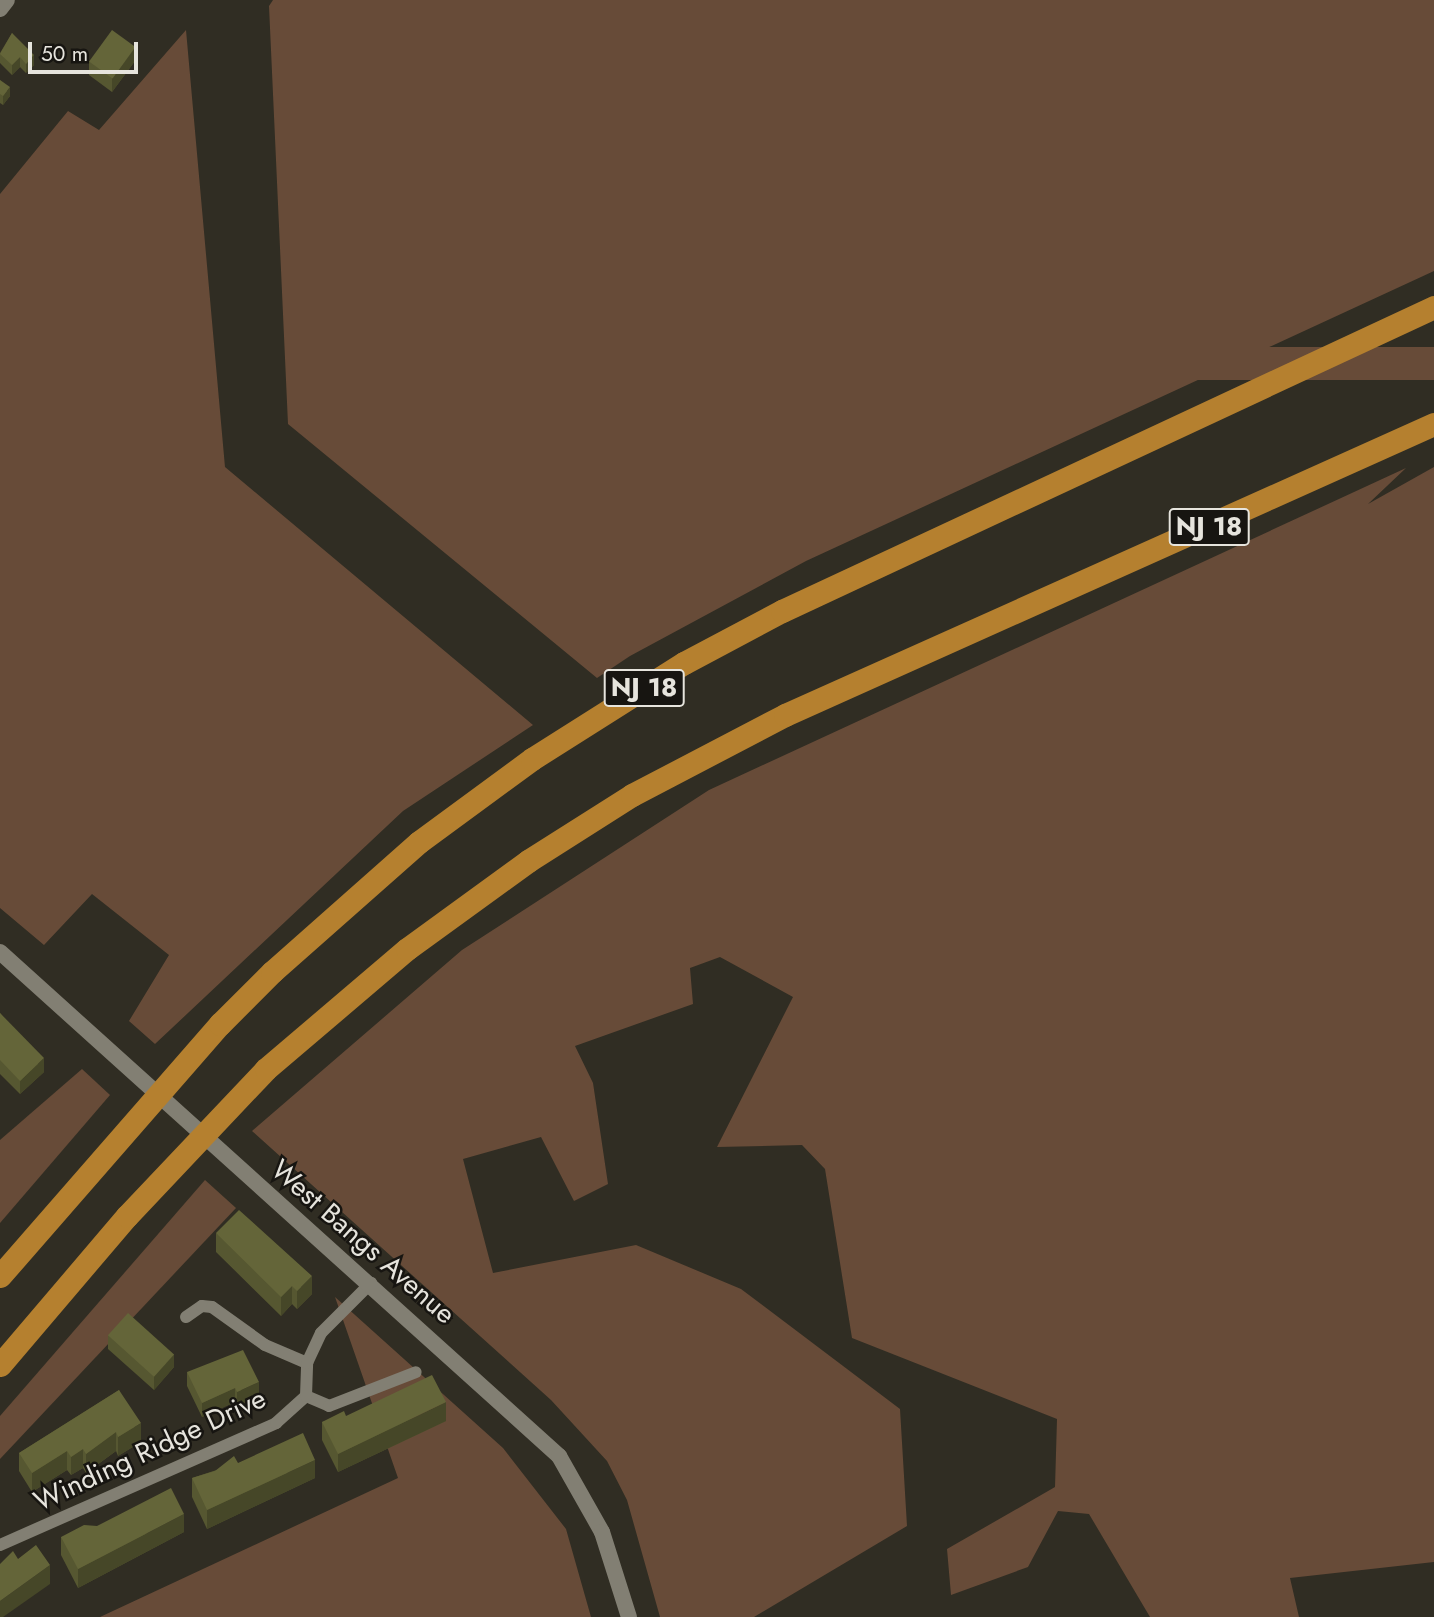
<!DOCTYPE html>
<html>
<head>
<meta charset="utf-8">
<style>
	body { margin:0 }
	#map { position:relative; width:1434px; height:1617px; overflow:hidden; background:#302d23; font-family:Jost,sans-serif }
	div>[style] { position:absolute }
	.green>* { inset:0; background:#674b38; transform-origin:0 0 }
	.minor>* { height:12px; margin:-6px; padding:0 6px; transform-origin:6px; border-radius:6px; background:#827f73 }
	.tertiary>* { height:16px; margin:-8px; padding:0 8px; transform-origin:8px; border-radius:8px; background:#827f73 }
	.motorway>* { height:23px; margin:-11.5px; padding:0 11.5px; transform-origin:11.5px; border-radius:11.5px; background:#b5802f }
	.wall>* { inset:0; background:#565731 }
	.shaded-wall>* { inset:0; background:#464728 }
	.building>* { inset:0; background:#646539; transform-origin:0 0 }
	span { translate:-50% -50%; white-space:nowrap; text-align:center; line-height:1.15; -webkit-text-stroke:5px #171511; paint-order:stroke }
	.shield-label span { padding:2px 5px; background:#171511; border:2px solid; border-radius:5px; -webkit-text-stroke-width:0 }
	.shield-label { font-size:26px; color:#e6e4dd; font-weight:700 }
	.street-label { font-size:28px; color:#e6e4dd }
	.scale { position:absolute; left:28px; top:42px; width:110px; height:32px; box-sizing:border-box; border:4px solid #e6e4dd; border-top:0; padding-left:9px; font-size:21px; line-height:24px; white-space:nowrap; color:#e6e4dd; -webkit-text-stroke:5px #171511; paint-order:stroke }
</style>
</head>
<body>
<div id="map">
	<div class="green">
		<i style="clip-path:polygon(273px 0,1434px 0,1434px 271px,806px 561px,630px 656px,597px 678px,288px 424px,269px 6px)"></i>
		<i style="clip-path:polygon(186px 30px,225px 467px,533px 725px,403px 811px,155px 1044px,129px 1021px,169px 955px,92px 894px,44px 945px,0 908px,0 194px,68px 111px,99px 130px)"></i>
		<i style="left:1434px;top:347px;width:33px;height:571px;rotate:90deg"></i>
		<i style="clip-path:polygon(1434px 467px,1434px 1562px,1290px 1578px,1299px 1617px,1150px 1617px,1089px 1514px,1058px 1511px,1028px 1567px,951px 1595px,947px 1549px,1055px 1487px,1057px 1419px,852px 1338px,825px 1169px,802px 1145px,717px 1147px,793px 997px,720px 957px,690px 968px,693px 1004px,575px 1046px,593px 1083px,608px 1184px,574px 1201px,541px 1137px,463px 1159px,493px 1273px,636px 1245px,741px 1289px,900px 1409px,907px 1526px,754px 1617px,660px 1617px,627px 1500px,607px 1461px,551px 1400px,252px 1131px,462px 950px,709px 790px,1406px 468px,1368px 504px)"></i>
		<i style="clip-path:polygon(82px 1069px,110px 1095px,0 1223px,0 1140px)"></i>
		<i style="clip-path:polygon(205px 1180px,236px 1208px,0 1459px,0 1416px)"></i>
		<i style="clip-path:polygon(335px 1297px,503px 1448px,566px 1529px,591px 1617px,100px 1617px,398px 1478px)"></i>
	</div>
	<div class="minor">
		<i style="left:186px;top:1317px;width:19px;rotate:-35deg"></i>
		<i style="left:202px;top:1306px;width:10px;rotate:6deg"></i>
		<i style="left:212px;top:1307px;width:65px;rotate:35.6deg"></i>
		<i style="left:265px;top:1345px;width:46px;rotate:23.2deg"></i>
		<i style="left:306px;top:1396px;width:25px;rotate:23deg"></i>
		<i style="left:329px;top:1406px;width:93px;rotate:-21.3deg"></i>
		<i style="left:0;top:1545px;width:302px;rotate:-23.8deg"></i>
		<i style="left:276px;top:1423px;width:40px;rotate:-42deg"></i>
		<i style="left:306px;top:1396px;width:33px;rotate:-88deg"></i>
		<i style="left:307px;top:1363px;width:33px;rotate:-65deg"></i>
		<i style="left:321px;top:1333px;width:71px;rotate:-45deg"></i>
	</div>
	<div class="tertiary">
		<i style="left:0;top:9px;width:11px;rotate:-52deg"></i>
		<i style="left:0;top:952px;width:753px;rotate:42.04deg"></i>
		<i style="left:559px;top:1456px;width:87px;rotate:60.5deg"></i>
		<i style="left:602px;top:1532px;width:89px;rotate:72.4deg"></i>
	</div>
	<div class="motorway">
		<i style="left:0;top:1276px;width:335px;rotate:-48.9deg"></i>
		<i style="left:220px;top:1024px;width:74px;rotate:-45deg"></i>
		<i style="left:272px;top:972px;width:196px;rotate:-41.5deg"></i>
		<i style="left:419px;top:842px;width:140px;rotate:-36.3deg"></i>
		<i style="left:532px;top:759px;width:180px;rotate:-32.3deg"></i>
		<i style="left:684px;top:663px;width:111px;rotate:-28deg"></i>
		<i style="left:782px;top:611px;width:719px;rotate:-25deg"></i>
		<i style="left:0;top:1365px;width:196px;rotate:-49.6deg"></i>
		<i style="left:127px;top:1216px;width:202px;rotate:-46.6deg"></i>
		<i style="left:266px;top:1069px;width:185px;rotate:-40.4deg"></i>
		<i style="left:407px;top:949px;width:150px;rotate:-36deg"></i>
		<i style="left:528px;top:861px;width:123px;rotate:-32.4deg"></i>
		<i style="left:632px;top:795px;width:173px;rotate:-27.6deg"></i>
		<i style="left:785px;top:715px;width:711px;rotate:-24.15deg"></i>
	</div>
	<div class="wall">
		<i style="clip-path:polygon(12px 33px,34px 65px,26px 73px,20px 67px,12px 75px,0 63px,0 53px)"></i>
		<i style="clip-path:polygon(89px 61px,135px 61px,112px 92px,89px 75px)"></i>
		<i style="clip-path:polygon(0 80px,10px 96px,3px 105px,0 103px)"></i>
		<i style="clip-path:polygon(0 1013px,44px 1072px,20px 1094px,0 1074px)"></i>
		<i style="clip-path:polygon(216px 1233px,312px 1294px,297px 1309px,292px 1304px,281px 1316px,216px 1252px)"></i>
		<i style="clip-path:polygon(108px 1335px,174px 1367px,154px 1390px,108px 1349px)"></i>
		<i style="clip-path:polygon(187px 1372px,259px 1396px,237px 1406px,235px 1402px,202px 1417px,187px 1386px)"></i>
		<i style="clip-path:polygon(119px 1390px,141px 1442px,118px 1456px,116px 1451px,86px 1473px,83px 1468px,71px 1475px,67px 1470px,32px 1492px,19px 1471px,19px 1453px)"></i>
		<i style="clip-path:polygon(346px 1416px,446px 1421px,338px 1472px,322px 1440px,322px 1422px)"></i>
		<i style="clip-path:polygon(238px 1463px,315px 1478px,207px 1529px,192px 1497px,192px 1478px)"></i>
		<i style="clip-path:polygon(184px 1532px,78px 1588px,61px 1555px,61px 1537px)"></i>
	</div>
	<div class="shaded-wall">
		<i style="clip-path:polygon(135px 47px,135px 61px,112px 92px,112px 78px)"></i>
		<i style="clip-path:polygon(34px 55px,34px 65px,26px 73px,26px 64px)"></i>
		<i style="clip-path:polygon(20px 57px,20px 67px,12px 75px,12px 65px)"></i>
		<i style="clip-path:polygon(10px 87px,10px 96px,3px 105px,3px 96px)"></i>
		<i style="clip-path:polygon(44px 1058px,44px 1072px,20px 1094px,20px 1081px)"></i>
		<i style="clip-path:polygon(312px 1276px,312px 1294px,297px 1309px,297px 1291px)"></i>
		<i style="clip-path:polygon(292px 1286px,292px 1304px,281px 1316px,281px 1297px)"></i>
		<i style="clip-path:polygon(174px 1354px,174px 1367px,154px 1390px,154px 1376px)"></i>
		<i style="clip-path:polygon(259px 1382px,259px 1396px,237px 1406px,237px 1392px)"></i>
		<i style="clip-path:polygon(235px 1388px,235px 1402px,202px 1417px,202px 1403px)"></i>
		<i style="clip-path:polygon(446px 1402px,446px 1421px,338px 1472px,338px 1454px)"></i>
		<i style="clip-path:polygon(141px 1423px,141px 1442px,118px 1456px,118px 1437px)"></i>
		<i style="clip-path:polygon(116px 1432px,116px 1451px,86px 1473px,86px 1454px)"></i>
		<i style="clip-path:polygon(83px 1449px,83px 1468px,71px 1475px,71px 1457px)"></i>
		<i style="clip-path:polygon(67px 1451px,67px 1470px,32px 1492px,32px 1473px)"></i>
		<i style="clip-path:polygon(315px 1460px,315px 1478px,207px 1529px,207px 1510px)"></i>
		<i style="clip-path:polygon(184px 1514px,184px 1532px,78px 1588px,78px 1569px)"></i>
		<i style="clip-path:polygon(50px 1565px,50px 1584px,3px 1617px,0 1617px,0 1601px)"></i>
	</div>
	<div class="building">
		<i style="left:112px;top:30px;width:29px;height:39px;rotate:36deg"></i>
		<i style="clip-path:polygon(12px 33px,34px 55px,26px 64px,20px 57px,12px 65px,0 54px)"></i>
		<i style="clip-path:polygon(0 80px,10px 87px,3px 96px,0 94px)"></i>
		<i style="clip-path:polygon(0 1013px,44px 1058px,20px 1081px,0 1060px)"></i>
		<i style="clip-path:polygon(239px 1210px,312px 1276px,297px 1291px,292px 1286px,281px 1297px,216px 1233px)"></i>
		<i style="left:128px;top:1313px;width:62px;height:30px;rotate:42deg"></i>
		<i style="clip-path:polygon(243px 1350px,259px 1382px,237px 1392px,235px 1388px,202px 1403px,187px 1372px)"></i>
		<i style="clip-path:polygon(432px 1375px,446px 1402px,338px 1454px,322px 1422px,344px 1411px,346px 1416px)"></i>
		<i style="clip-path:polygon(119px 1390px,141px 1423px,118px 1437px,116px 1432px,86px 1454px,83px 1449px,71px 1457px,67px 1451px,32px 1473px,19px 1453px)"></i>
		<i style="clip-path:polygon(303px 1433px,315px 1460px,207px 1510px,192px 1478px,215px 1471px,234px 1456px,238px 1463px)"></i>
		<i style="clip-path:polygon(171px 1488px,184px 1514px,78px 1569px,61px 1537px,84px 1525px,97px 1526px)"></i>
		<i style="clip-path:polygon(36px 1545px,50px 1565px,0 1601px,0 1564px,13px 1551px,18px 1559px)"></i>
	</div>
	<div class="shield-label">
		<span style="left:1209px;top:527px">NJ 18</span>
		<span style="left:644px;top:688px">NJ 18</span>
	</div>
	<div class="street-label">
		<span style="left:363px;top:1242px;rotate:41deg">West Bangs Avenue</span>
		<span style="left:150px;top:1450px;rotate:-25deg">Winding Ridge Drive</span>
	</div>
	<div class="scale">50 m</div>
</div>
</body>
</html>
